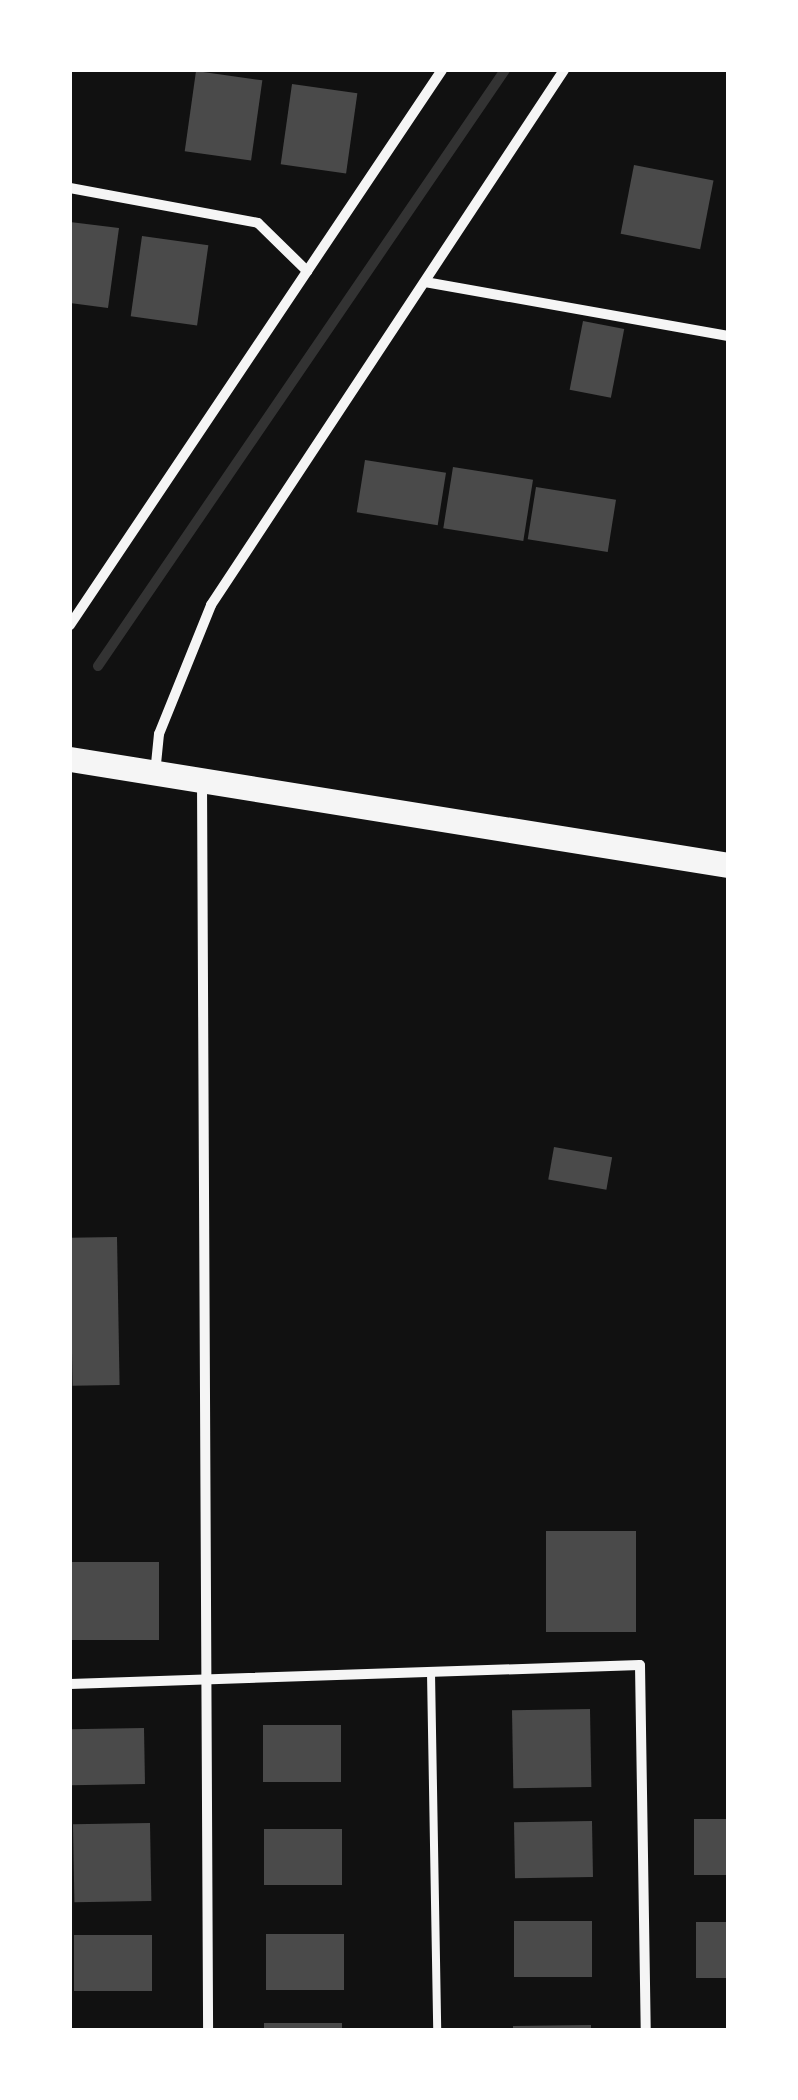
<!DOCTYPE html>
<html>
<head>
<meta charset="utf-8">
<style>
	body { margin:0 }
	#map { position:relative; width:798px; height:2100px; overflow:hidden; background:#111; font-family:Roboto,sans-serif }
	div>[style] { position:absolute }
	.stream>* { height:10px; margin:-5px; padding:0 5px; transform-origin:5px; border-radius:5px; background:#333 }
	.building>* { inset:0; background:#4a4a4a; transform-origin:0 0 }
	.service>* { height:8px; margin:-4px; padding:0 4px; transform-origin:4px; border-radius:4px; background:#f5f5f5 }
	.minor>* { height:10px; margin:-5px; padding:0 5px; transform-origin:5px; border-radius:5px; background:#f5f5f5 }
	.primary>* { height:25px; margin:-12.5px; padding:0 12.5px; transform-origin:12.5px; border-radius:12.5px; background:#f5f5f5 }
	span { translate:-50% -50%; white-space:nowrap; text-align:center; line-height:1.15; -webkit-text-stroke:8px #fff; paint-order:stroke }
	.frame { position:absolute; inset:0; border:72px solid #fff; pointer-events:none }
</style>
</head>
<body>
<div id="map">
	<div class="stream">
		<i style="left:98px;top:666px;width:722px;rotate:-55.67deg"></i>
	</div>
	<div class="building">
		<i style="left:196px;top:71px;width:67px;height:81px;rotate:8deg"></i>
		<i style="left:292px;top:84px;width:66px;height:81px;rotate:8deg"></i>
		<i style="left:634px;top:165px;width:81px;height:70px;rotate:11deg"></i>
		<i style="clip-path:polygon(70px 222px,119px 228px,108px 308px,70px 303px)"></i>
		<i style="left:142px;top:236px;width:67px;height:81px;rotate:8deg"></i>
		<i style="left:583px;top:321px;width:42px;height:70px;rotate:11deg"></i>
		<i style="left:365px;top:460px;width:82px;height:53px;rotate:9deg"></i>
		<i style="left:453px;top:467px;width:81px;height:62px;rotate:9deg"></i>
		<i style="left:536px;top:487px;width:81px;height:53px;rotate:9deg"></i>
		<i style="left:554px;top:1147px;width:59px;height:33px;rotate:10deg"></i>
		<i style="left:117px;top:1237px;width:148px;height:47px;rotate:89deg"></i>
		<i style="left:546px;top:1531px;width:90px;height:101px"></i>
		<i style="left:159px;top:1562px;width:78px;height:89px;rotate:90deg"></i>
		<i style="left:590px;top:1709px;width:78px;height:78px;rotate:89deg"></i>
		<i style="left:263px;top:1725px;width:78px;height:57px"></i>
		<i style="left:144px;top:1728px;width:56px;height:74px;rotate:89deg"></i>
		<i style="left:694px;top:1819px;width:34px;height:56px"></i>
		<i style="left:592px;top:1821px;width:56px;height:78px;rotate:89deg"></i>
		<i style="left:150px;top:1823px;width:78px;height:77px;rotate:89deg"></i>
		<i style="left:342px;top:1829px;width:56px;height:78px;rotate:90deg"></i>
		<i style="left:592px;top:1921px;width:56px;height:78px;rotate:90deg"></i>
		<i style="left:696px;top:1922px;width:32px;height:56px"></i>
		<i style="left:344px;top:1934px;width:56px;height:78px;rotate:90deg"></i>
		<i style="left:152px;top:1935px;width:56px;height:78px;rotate:90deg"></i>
		<i style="left:264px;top:2023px;width:78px;height:7px"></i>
		<i style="clip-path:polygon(591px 2025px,591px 2030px,513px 2030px,513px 2026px)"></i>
	</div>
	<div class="service">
		<i style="left:431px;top:1673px;width:357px;rotate:89deg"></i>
	</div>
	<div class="minor">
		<i style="left:70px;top:188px;width:191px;rotate:10.5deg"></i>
		<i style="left:258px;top:223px;width:69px;rotate:44.4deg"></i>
		<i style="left:425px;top:282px;width:308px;rotate:10.1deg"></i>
		<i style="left:70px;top:625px;width:668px;rotate:-56.17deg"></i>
		<i style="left:155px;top:774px;width:40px;rotate:-84.3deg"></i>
		<i style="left:159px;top:734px;width:139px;rotate:-68deg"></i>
		<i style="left:211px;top:605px;width:641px;rotate:-56.58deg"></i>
		<i style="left:202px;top:782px;width:1248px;rotate:89.72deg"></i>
		<i style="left:70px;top:1684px;width:570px;rotate:-1.91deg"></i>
		<i style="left:640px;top:1665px;width:365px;rotate:89.1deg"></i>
	</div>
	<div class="primary">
		<i style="left:70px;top:759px;width:666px;rotate:9.15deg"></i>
	</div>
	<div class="frame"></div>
</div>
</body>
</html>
